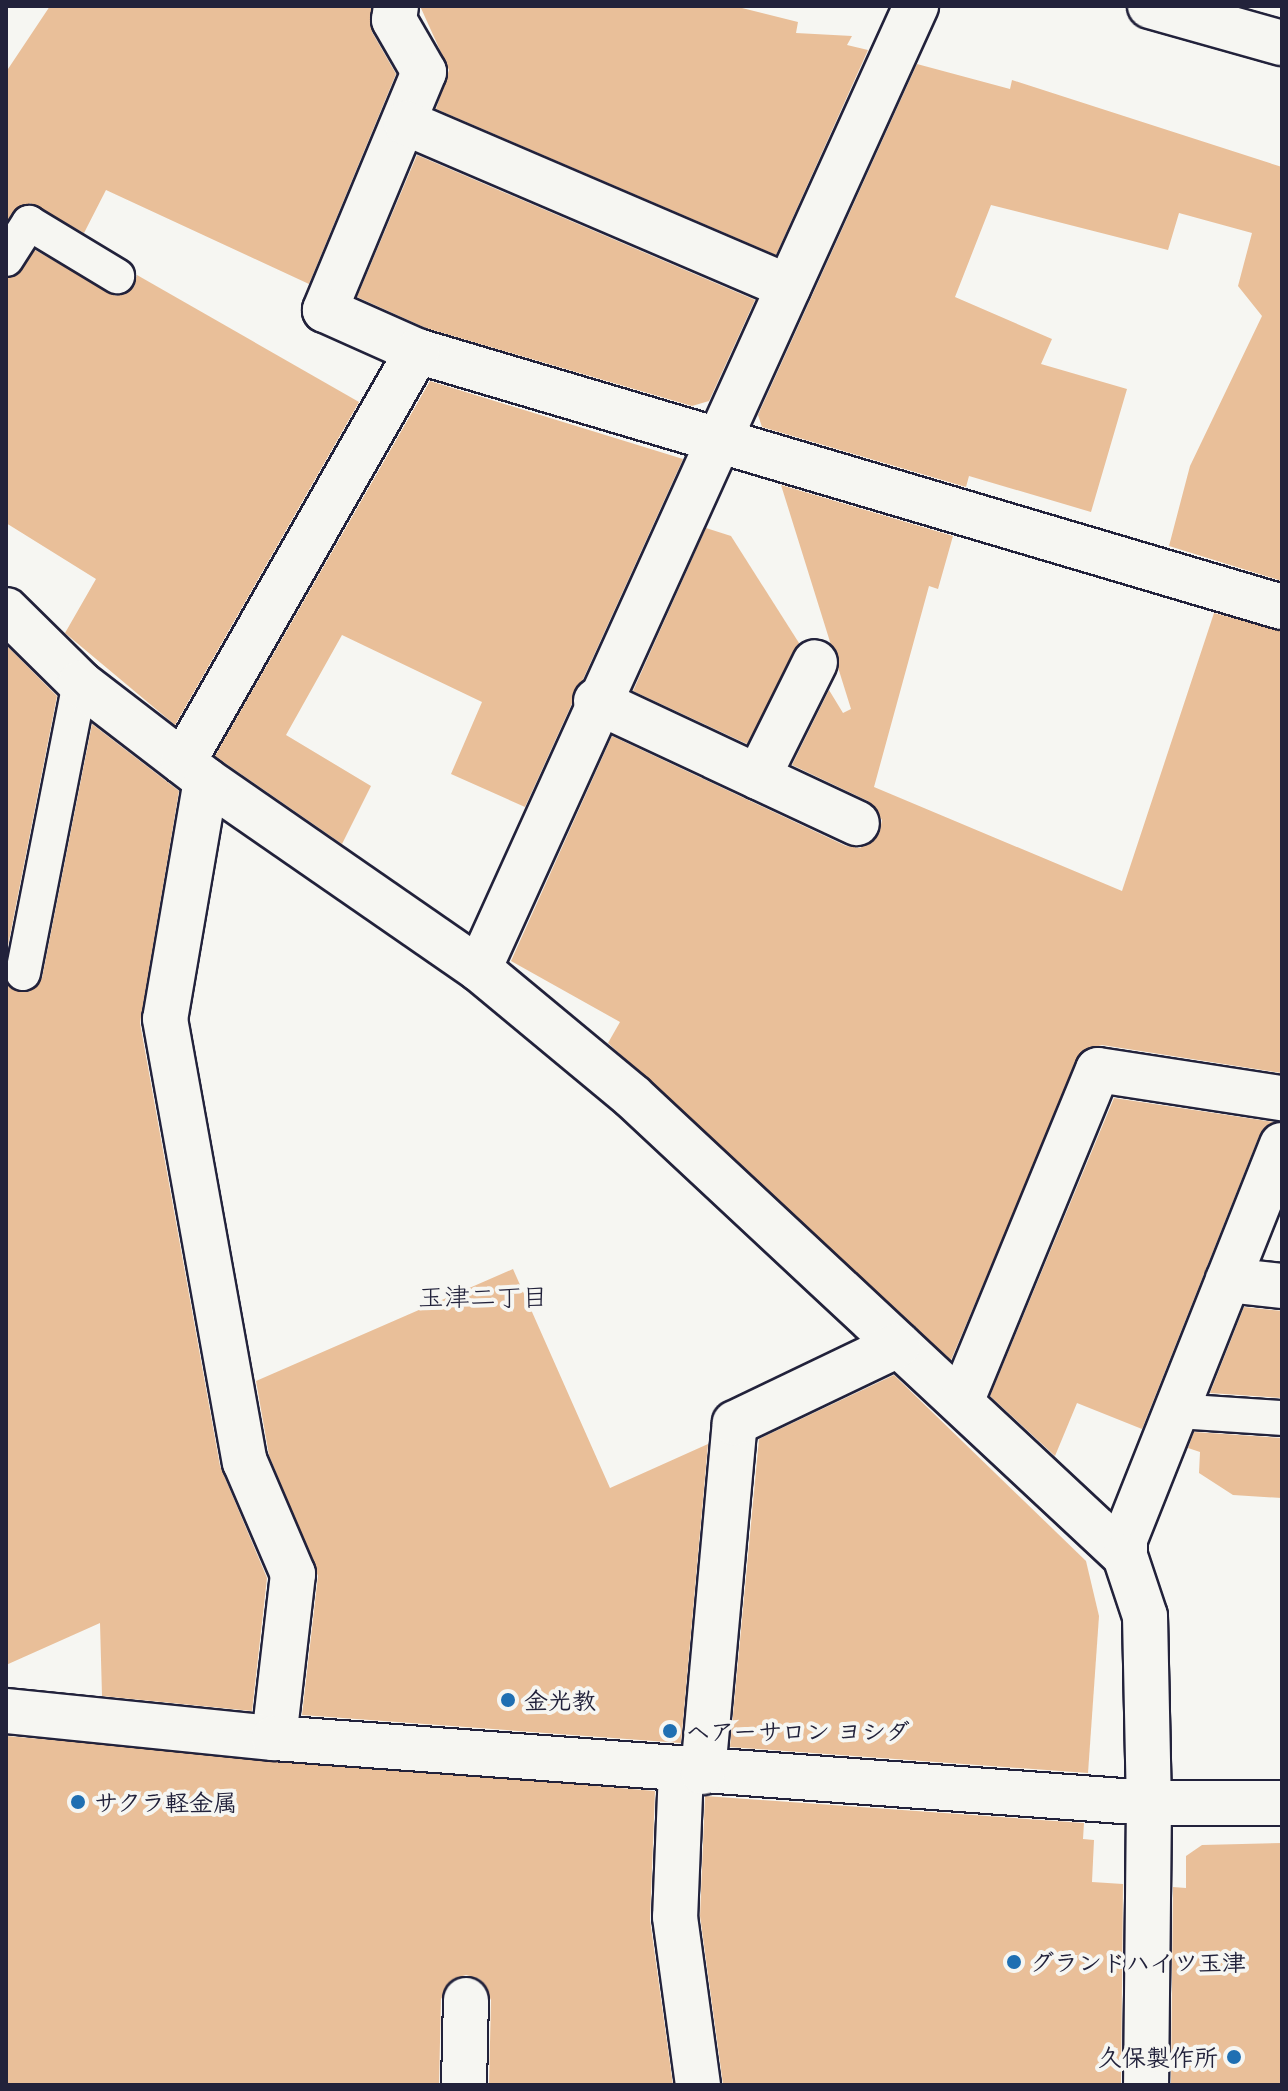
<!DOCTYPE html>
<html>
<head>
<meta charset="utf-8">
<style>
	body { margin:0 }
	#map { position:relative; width:1288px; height:2091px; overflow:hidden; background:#f6f6f2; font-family:"Playpen Sans","Klee One",sans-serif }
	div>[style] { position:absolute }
	.building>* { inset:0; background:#e9bf99 }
	.roads { filter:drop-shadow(2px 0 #22223b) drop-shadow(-2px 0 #22223b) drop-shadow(0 2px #22223b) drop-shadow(0 -2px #22223b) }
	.lane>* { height:34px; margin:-17px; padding:0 17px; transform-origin:17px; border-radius:17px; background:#f6f6f2 }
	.street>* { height:44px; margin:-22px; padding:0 22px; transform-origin:22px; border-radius:22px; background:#f6f6f2 }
	.secondary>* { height:44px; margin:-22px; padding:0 22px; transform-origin:22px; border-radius:22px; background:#f6f6f2 }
	.primary>* { height:44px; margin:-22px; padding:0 22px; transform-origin:22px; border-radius:22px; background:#f6f6f2 }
	.dots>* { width:22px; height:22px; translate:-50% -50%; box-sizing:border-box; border:4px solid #f6f6f2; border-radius:50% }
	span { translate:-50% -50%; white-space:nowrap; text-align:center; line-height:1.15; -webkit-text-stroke:8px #f6f6f2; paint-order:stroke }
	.poi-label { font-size:24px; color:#22223b; font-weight:700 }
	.left { translate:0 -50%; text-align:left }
	.right { translate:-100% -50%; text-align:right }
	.neighbourhood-label { font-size:26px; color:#22223b }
	.frame { position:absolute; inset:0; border:8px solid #22223b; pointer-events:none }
</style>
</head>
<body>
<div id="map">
	<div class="building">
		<i style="clip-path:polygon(50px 6px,371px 6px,372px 32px,396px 74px,309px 284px,106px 190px,84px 233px,30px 203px,6px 222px,6px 72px)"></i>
		<i style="clip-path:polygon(420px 6px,734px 6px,798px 22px,796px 33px,852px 36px,847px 45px,868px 50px,776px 255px,436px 109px,449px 70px)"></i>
		<i style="clip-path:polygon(917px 64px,1010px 89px,1012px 80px,1282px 167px,1282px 581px,1169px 546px,1190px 466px,1262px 316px,1238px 286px,1252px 233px,1179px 213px,1168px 250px,991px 205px,955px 297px,1052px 339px,1041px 364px,1127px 389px,1091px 512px,969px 476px,966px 487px,762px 427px,758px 415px)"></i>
		<i style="clip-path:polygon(417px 155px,755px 300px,709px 401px,692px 406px,426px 328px,357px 297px)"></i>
		<i style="clip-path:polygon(35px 250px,116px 296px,134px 287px,137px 275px,359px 402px,175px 725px,65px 633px,96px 579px,6px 523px,6px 279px)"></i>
		<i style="clip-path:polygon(430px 381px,683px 459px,525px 807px,451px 774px,482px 702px,342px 635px,286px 735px,371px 786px,342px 844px,215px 756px)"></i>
		<i style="clip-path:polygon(781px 485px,953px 536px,938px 589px,929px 586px,874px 787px,1122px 891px,1214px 613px,1282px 631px,1282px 1073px,1102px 1045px,1082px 1051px,951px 1360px,608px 1043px,620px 1022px,511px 961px,612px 736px,846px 846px,860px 848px,879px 834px,882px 820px,868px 801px,792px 765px,829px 690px,843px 713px,851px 709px)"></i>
		<i style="clip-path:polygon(706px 528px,731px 536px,799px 643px,747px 744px,633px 691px)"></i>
		<i style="clip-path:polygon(6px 645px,57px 696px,6px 956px)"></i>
		<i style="clip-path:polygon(92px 724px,179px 791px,140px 1023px,220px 1466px,267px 1578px,252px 1711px,102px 1696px,100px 1623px,6px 1665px,6px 983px,29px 992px,42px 978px)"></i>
		<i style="clip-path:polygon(1114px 1098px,1274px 1122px,1259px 1136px,1142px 1429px,1077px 1403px,1055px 1456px,990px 1396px)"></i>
		<i style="clip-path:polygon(513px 1269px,610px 1488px,708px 1444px,681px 1743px,302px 1715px,318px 1576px,269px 1455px,256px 1381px)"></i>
		<i style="clip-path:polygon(1244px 1307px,1282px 1311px,1282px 1398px,1210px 1393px)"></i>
		<i style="clip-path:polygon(894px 1375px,1086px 1561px,1099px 1616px,1088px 1773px,730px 1747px,759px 1439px)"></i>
		<i style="clip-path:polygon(1194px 1432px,1282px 1438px,1282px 1498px,1233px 1495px,1199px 1473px,1200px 1452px,1188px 1448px)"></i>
		<i style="clip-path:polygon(6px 1736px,655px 1791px,650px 1920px,673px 2085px,489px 2085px,491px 2000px,480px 1979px,466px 1975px,453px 1979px,441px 1999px,439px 2085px,6px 2085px)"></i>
		<i style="clip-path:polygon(705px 1796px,1084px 1823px,1083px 1839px,1094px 1840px,1092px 1882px,1123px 1884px,1121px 2085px,723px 2084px,700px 1916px)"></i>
		<i style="clip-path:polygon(1282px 1843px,1282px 2085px,1171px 2085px,1173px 1887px,1186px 1888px,1186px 1856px,1202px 1845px)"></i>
	</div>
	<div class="roads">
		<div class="lane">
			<i style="left:6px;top:259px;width:43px;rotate:-57.4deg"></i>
			<i style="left:29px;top:223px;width:103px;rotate:31.1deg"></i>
			<i style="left:23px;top:973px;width:296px;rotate:-78.9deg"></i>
			<i style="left:1176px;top:1411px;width:106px;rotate:3.8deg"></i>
		</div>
		<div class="street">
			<i style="left:396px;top:6px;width:14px;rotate:98deg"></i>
			<i style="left:394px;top:20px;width:60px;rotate:60deg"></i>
			<i style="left:424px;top:72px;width:258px;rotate:112.6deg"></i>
			<i style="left:325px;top:310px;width:101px;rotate:24deg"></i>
			<i style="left:417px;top:351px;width:902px;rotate:16.49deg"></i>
			<i style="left:406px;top:123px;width:416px;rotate:23.2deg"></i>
			<i style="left:6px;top:610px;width:104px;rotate:44.6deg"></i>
			<i style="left:80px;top:683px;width:159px;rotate:37.6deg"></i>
			<i style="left:206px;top:780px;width:332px;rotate:34.7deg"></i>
			<i style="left:479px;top:969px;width:199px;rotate:39.7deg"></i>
			<i style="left:632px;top:1096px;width:674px;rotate:43.02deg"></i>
			<i style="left:596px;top:701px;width:288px;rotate:25.1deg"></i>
			<i style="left:183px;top:762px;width:473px;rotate:-60.3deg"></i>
			<i style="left:758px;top:777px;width:128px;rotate:-63.6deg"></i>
			<i style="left:206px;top:780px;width:242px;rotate:99.7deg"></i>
			<i style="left:165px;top:1019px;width:450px;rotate:79.8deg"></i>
			<i style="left:245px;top:1462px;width:122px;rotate:66.8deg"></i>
			<i style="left:293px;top:1574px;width:165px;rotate:96.6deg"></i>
			<i style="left:479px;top:969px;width:1058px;rotate:-65.59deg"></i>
			<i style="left:1228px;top:1280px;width:54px;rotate:6.3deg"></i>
			<i style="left:961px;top:1402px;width:359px;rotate:-67.6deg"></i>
			<i style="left:1098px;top:1070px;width:186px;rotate:8.7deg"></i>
			<i style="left:1125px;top:1556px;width:17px;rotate:-90deg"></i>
			<i style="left:1125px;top:1539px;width:424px;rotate:-68.3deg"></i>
			<i style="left:6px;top:1711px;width:269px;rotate:5.8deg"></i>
			<i style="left:274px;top:1738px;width:877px;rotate:4.25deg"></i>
			<i style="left:1149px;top:1803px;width:282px;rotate:90.6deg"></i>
			<i style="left:681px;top:1770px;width:147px;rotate:92.3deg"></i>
			<i style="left:675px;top:1917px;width:170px;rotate:82.2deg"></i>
			<i style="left:703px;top:1772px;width:350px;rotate:-84.8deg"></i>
			<i style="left:735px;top:1423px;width:181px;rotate:-25.6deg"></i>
			<i style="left:464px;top:2085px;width:85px;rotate:-88.7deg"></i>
		</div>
		<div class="secondary">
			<i style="left:1125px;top:1556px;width:63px;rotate:71.6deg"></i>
			<i style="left:1145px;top:1616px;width:187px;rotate:88.8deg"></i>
			<i style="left:1149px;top:1803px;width:133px"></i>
		</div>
		<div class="primary">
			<i style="left:1150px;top:6px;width:137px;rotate:15.7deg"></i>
		</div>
	</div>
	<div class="dots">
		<i style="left:508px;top:1700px;background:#1f6fb2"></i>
		<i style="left:670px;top:1731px;background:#1f6fb2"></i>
		<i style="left:78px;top:1802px;background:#1f6fb2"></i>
		<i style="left:1014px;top:1962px;background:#1f6fb2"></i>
		<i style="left:1234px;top:2057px;background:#1f6fb2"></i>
	</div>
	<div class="poi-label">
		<span class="left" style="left:524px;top:1700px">金光教</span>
		<span class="left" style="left:686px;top:1731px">ヘアーサロン ヨシダ</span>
		<span class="left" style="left:94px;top:1802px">サクラ軽金属</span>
		<span class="left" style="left:1030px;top:1962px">グランドハイツ玉津</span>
		<span class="right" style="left:1218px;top:2057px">久保製作所</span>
	</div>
	<div class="neighbourhood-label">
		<span style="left:483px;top:1296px">玉津二丁目</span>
	</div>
	<div class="frame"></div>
</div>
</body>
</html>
